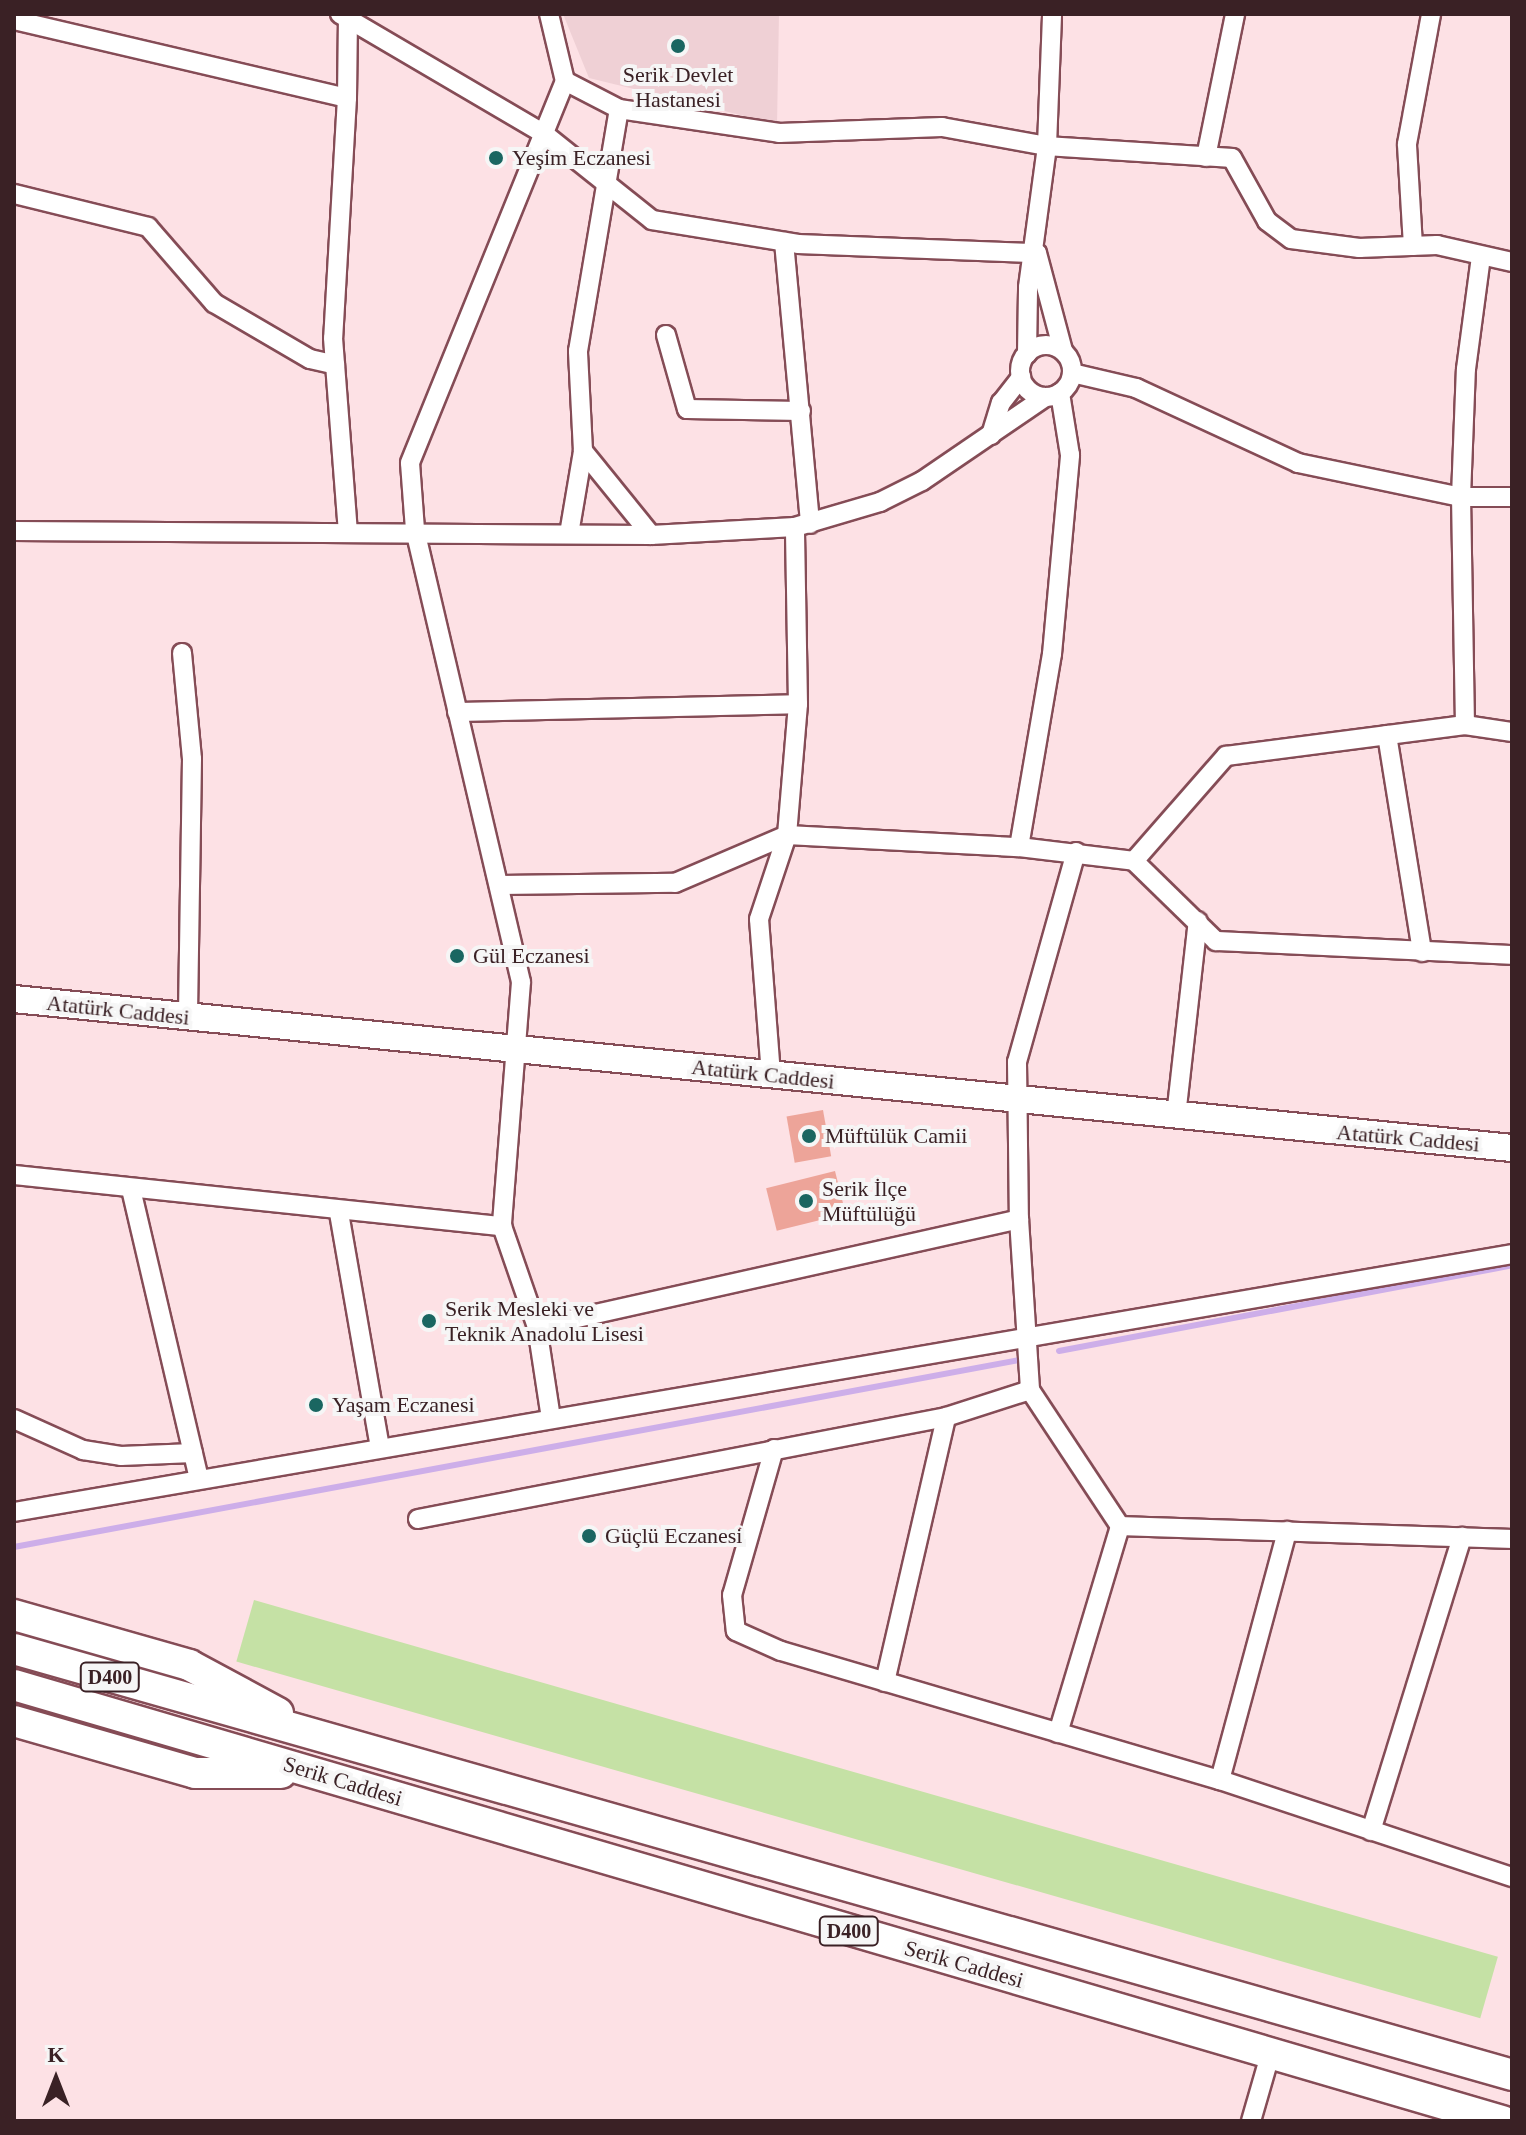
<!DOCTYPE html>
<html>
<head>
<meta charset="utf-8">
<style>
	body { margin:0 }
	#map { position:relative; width:1526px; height:2135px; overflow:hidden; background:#fde1e5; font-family:Georgia,serif }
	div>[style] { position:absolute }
	.built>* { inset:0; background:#efd0d5 }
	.green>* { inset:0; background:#c5e1a5; transform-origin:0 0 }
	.stream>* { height:6px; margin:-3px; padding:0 3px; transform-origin:3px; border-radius:3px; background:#cdaee9 }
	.building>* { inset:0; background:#eda499; transform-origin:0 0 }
	.roads { filter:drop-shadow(2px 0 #854c56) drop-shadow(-2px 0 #854c56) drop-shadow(0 2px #854c56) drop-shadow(0 -2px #854c56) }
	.minor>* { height:18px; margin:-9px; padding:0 9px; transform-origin:9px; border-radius:9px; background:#fff }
	.minor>.ring { margin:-9px; padding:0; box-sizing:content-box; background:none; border:18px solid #fff; border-radius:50% }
	.secondary>* { height:26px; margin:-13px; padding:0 13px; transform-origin:13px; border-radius:13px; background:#fff }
	.trunk>* { height:30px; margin:-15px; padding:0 15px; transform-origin:15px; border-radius:15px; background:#fff }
	.dots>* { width:22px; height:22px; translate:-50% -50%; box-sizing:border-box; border:4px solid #f6f6f6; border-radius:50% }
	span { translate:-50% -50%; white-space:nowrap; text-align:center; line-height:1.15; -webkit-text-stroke:8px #f6f6f6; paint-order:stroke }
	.shield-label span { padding:2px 6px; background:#f6f6f6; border:2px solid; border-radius:6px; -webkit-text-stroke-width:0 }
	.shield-label { font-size:20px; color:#3a2125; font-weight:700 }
	.poi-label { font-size:22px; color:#3a2125 }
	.left { translate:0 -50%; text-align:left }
	.street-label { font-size:22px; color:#3a2125 }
	.frame { position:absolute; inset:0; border:16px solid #3a2125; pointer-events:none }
	.north { position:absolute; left:16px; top:2039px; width:80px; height:80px; -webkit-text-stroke:6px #f6f6f6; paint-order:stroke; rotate:0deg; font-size:22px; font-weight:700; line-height:32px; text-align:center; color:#3a2125 }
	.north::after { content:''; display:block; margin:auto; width:28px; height:36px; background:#3a2125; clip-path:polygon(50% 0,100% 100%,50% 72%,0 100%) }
</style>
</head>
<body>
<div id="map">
	<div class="built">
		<i style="clip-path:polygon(563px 14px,779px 14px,777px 124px,589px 78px)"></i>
	</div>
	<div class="green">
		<i style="left:254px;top:1600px;width:1294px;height:64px;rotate:16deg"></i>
	</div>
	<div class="stream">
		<i style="left:1059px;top:1351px;width:461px;rotate:-10.7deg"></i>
		<i style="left:14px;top:1547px;width:1027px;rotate:-10.54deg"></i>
	</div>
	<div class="building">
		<i style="left:823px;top:1110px;width:47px;height:37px;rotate:80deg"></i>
		<i style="left:835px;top:1171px;width:44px;height:71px;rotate:76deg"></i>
	</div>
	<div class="roads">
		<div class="minor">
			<i style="left:340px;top:14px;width:235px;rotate:30.4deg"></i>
			<i style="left:543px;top:133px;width:139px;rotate:38.6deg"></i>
			<i style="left:652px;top:220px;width:148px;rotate:9.3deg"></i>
			<i style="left:798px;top:244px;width:239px;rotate:2.2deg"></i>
			<i style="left:549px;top:14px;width:69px;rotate:76.6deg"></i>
			<i style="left:565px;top:81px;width:412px;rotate:112.1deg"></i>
			<i style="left:410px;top:463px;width:67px;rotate:85.7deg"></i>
			<i style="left:415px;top:530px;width:464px;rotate:76.8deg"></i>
			<i style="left:521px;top:982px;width:245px;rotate:94.5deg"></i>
			<i style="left:502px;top:1226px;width:107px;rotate:70.9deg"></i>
			<i style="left:537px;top:1327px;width:93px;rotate:81.3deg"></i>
			<i style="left:14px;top:20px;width:342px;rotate:13.2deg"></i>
			<i style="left:347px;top:98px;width:84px;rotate:-89.3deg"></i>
			<i style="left:565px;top:81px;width:61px;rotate:27.4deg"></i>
			<i style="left:619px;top:109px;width:162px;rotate:8.5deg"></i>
			<i style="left:779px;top:133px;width:163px;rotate:-2.1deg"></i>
			<i style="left:942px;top:127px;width:107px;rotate:10.3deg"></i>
			<i style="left:1047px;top:146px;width:185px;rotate:3.7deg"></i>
			<i style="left:1232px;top:158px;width:72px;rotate:60.9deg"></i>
			<i style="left:1267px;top:221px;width:30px;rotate:37deg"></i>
			<i style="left:1291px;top:239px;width:69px;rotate:7.5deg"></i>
			<i style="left:1359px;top:248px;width:78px;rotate:-2.2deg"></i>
			<i style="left:1437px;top:245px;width:77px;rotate:12.8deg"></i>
			<i style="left:347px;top:98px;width:240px;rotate:93.3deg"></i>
			<i style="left:333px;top:338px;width:194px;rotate:85.6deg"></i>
			<i style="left:1206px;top:157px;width:146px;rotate:-78.5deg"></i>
			<i style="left:14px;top:194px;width:138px;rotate:13.8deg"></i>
			<i style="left:148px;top:227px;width:101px;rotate:49deg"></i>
			<i style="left:214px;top:303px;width:111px;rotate:30.3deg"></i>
			<i style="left:310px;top:359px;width:26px;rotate:13deg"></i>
			<i style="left:784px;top:242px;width:283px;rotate:84.7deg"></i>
			<i style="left:1413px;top:246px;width:102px;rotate:-93.4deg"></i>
			<i style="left:1407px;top:144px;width:132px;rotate:-79.5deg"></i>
			<i style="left:1037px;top:253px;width:101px;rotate:75.1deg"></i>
			<i style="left:666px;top:335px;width:77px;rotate:74.2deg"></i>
			<i style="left:687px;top:409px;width:114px;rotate:1deg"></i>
			<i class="ring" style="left:1020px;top:345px;width:34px;height:34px"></i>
			<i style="left:1027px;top:354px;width:67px;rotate:-89.1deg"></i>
			<i style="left:1028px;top:287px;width:142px;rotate:-82.3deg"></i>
			<i style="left:1047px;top:146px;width:132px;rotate:-87.8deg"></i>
			<i style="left:1072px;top:373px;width:66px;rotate:13.2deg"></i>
			<i style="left:1136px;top:388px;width:179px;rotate:24.8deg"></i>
			<i style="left:1298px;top:463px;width:167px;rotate:11.8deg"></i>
			<i style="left:1461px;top:497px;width:51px"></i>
			<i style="left:991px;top:435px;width:34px;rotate:-73deg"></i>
			<i style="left:1001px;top:403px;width:33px;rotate:-52deg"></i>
			<i style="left:583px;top:451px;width:108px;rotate:51deg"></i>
			<i style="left:14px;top:531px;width:637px;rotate:0.36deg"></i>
			<i style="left:651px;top:535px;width:144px;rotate:-3.2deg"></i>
			<i style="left:795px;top:527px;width:89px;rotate:-16.4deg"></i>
			<i style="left:880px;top:502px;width:47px;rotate:-26.6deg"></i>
			<i style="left:922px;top:481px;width:149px;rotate:-34.3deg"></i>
			<i style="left:569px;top:534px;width:84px;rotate:-80.4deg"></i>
			<i style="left:583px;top:451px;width:100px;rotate:-92.9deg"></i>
			<i style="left:578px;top:351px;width:245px;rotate:-80.4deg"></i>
			<i style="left:182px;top:653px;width:106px;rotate:84.6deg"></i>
			<i style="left:192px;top:759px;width:259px;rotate:90.9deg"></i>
			<i style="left:457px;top:712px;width:341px;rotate:-1.3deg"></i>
			<i style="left:1465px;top:725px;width:228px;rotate:-91deg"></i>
			<i style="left:1461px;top:497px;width:128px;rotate:-87.8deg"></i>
			<i style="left:1466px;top:369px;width:114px;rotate:-82.4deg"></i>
			<i style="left:1387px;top:735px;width:220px;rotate:80.8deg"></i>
			<i style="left:1019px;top:847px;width:196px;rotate:-80.3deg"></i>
			<i style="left:1052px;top:654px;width:200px;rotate:-84.8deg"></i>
			<i style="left:1070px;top:455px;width:63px;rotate:-99.2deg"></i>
			<i style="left:1076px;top:852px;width:218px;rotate:105.7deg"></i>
			<i style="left:1017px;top:1062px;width:157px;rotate:89.3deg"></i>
			<i style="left:1019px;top:1219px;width:171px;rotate:86.3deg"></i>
			<i style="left:1030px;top:1390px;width:163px;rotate:56.5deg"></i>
			<i style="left:1134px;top:861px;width:140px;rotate:-48.8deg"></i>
			<i style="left:1226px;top:756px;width:241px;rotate:-7.4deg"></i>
			<i style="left:1465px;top:725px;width:48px;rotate:8.5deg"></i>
			<i style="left:500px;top:885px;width:175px;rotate:-0.7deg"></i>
			<i style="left:675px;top:883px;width:122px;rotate:-23.2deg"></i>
			<i style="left:787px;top:835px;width:232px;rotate:3deg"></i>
			<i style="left:1019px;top:847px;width:116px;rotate:6.9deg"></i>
			<i style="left:1134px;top:861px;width:115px;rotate:44.3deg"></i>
			<i style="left:1216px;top:941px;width:296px;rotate:2.7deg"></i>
			<i style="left:771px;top:1075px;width:156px;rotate:-94.4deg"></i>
			<i style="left:759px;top:919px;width:89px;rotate:-71.6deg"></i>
			<i style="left:787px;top:835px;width:131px;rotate:-85.2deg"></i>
			<i style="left:798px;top:704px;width:177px;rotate:-91deg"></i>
			<i style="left:1176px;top:1116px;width:196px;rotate:-83.6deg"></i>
			<i style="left:14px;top:1175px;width:491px;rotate:6deg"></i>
			<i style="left:131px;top:1189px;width:297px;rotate:76.8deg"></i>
			<i style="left:339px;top:1213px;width:238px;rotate:80.1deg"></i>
			<i style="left:537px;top:1327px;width:494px;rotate:-12.6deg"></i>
			<i style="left:14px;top:1419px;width:76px;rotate:24.2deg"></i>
			<i style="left:83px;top:1450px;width:38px;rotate:9deg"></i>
			<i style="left:121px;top:1456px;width:72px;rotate:-2.4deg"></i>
			<i style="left:774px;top:1449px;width:152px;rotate:106deg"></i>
			<i style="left:732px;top:1595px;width:36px;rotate:84deg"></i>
			<i style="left:736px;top:1631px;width:49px;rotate:24deg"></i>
			<i style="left:781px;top:1651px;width:458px;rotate:16.4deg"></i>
			<i style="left:1220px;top:1780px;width:308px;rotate:18.4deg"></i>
			<i style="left:14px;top:1512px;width:1520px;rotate:-9.77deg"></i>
			<i style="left:418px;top:1519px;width:538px;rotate:-10.93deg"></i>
			<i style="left:946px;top:1417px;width:88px;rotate:-17.8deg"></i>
			<i style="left:1120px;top:1526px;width:392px;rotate:1.9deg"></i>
			<i style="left:885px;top:1682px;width:272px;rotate:-77deg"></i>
			<i style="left:1058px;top:1733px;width:216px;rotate:-73.3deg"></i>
			<i style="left:1220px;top:1780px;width:258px;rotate:-74.9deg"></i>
			<i style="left:1371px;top:1831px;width:308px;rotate:-72.8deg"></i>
			<i style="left:1251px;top:2121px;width:69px;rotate:-73.9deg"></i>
		</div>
		<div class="secondary">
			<i style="left:14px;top:999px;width:1505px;rotate:5.68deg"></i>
		</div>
		<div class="trunk">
			<i style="left:14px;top:1615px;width:182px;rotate:15.9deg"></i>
			<i style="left:189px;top:1665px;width:101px;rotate:28.3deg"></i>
			<i style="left:14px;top:1649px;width:1557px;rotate:15.87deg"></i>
			<i style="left:14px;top:1685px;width:1551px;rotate:16.33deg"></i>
			<i style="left:14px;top:1721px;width:188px;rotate:16deg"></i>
			<i style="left:195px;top:1773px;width:86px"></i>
		</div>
	</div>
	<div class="dots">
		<i style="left:678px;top:46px;background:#1a6661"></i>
		<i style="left:496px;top:158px;background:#1a6661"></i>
		<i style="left:457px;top:956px;background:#1a6661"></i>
		<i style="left:809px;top:1136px;background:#1a6661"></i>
		<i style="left:806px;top:1201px;background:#1a6661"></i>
		<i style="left:429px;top:1321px;background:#1a6661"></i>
		<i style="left:316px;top:1405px;background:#1a6661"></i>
		<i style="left:589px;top:1536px;background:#1a6661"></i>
	</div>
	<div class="shield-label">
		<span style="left:110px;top:1677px">D400</span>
		<span style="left:849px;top:1931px">D400</span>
	</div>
	<div class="poi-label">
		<span style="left:678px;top:87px">Serik Devlet<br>Hastanesi</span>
		<span class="left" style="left:512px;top:158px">Yeşim Eczanesi</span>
		<span class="left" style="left:473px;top:956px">Gül Eczanesi</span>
		<span class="left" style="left:825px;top:1136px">Müftülük Camii</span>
		<span class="left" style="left:822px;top:1201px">Serik İlçe<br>Müftülüğü</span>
		<span class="left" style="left:445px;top:1321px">Serik Mesleki ve<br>Teknik Anadolu Lisesi</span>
		<span class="left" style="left:332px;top:1405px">Yaşam Eczanesi</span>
		<span class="left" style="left:605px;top:1536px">Güçlü Eczanesi</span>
	</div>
	<div class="street-label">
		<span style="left:118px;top:1010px;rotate:6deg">Atatürk Caddesi</span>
		<span style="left:763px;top:1074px;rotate:6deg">Atatürk Caddesi</span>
		<span style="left:1408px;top:1138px;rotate:5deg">Atatürk Caddesi</span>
		<span style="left:343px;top:1781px;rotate:17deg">Serik Caddesi</span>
		<span style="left:964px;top:1964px;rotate:16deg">Serik Caddesi</span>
	</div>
	<div class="frame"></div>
	<div class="north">K</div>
</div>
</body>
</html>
